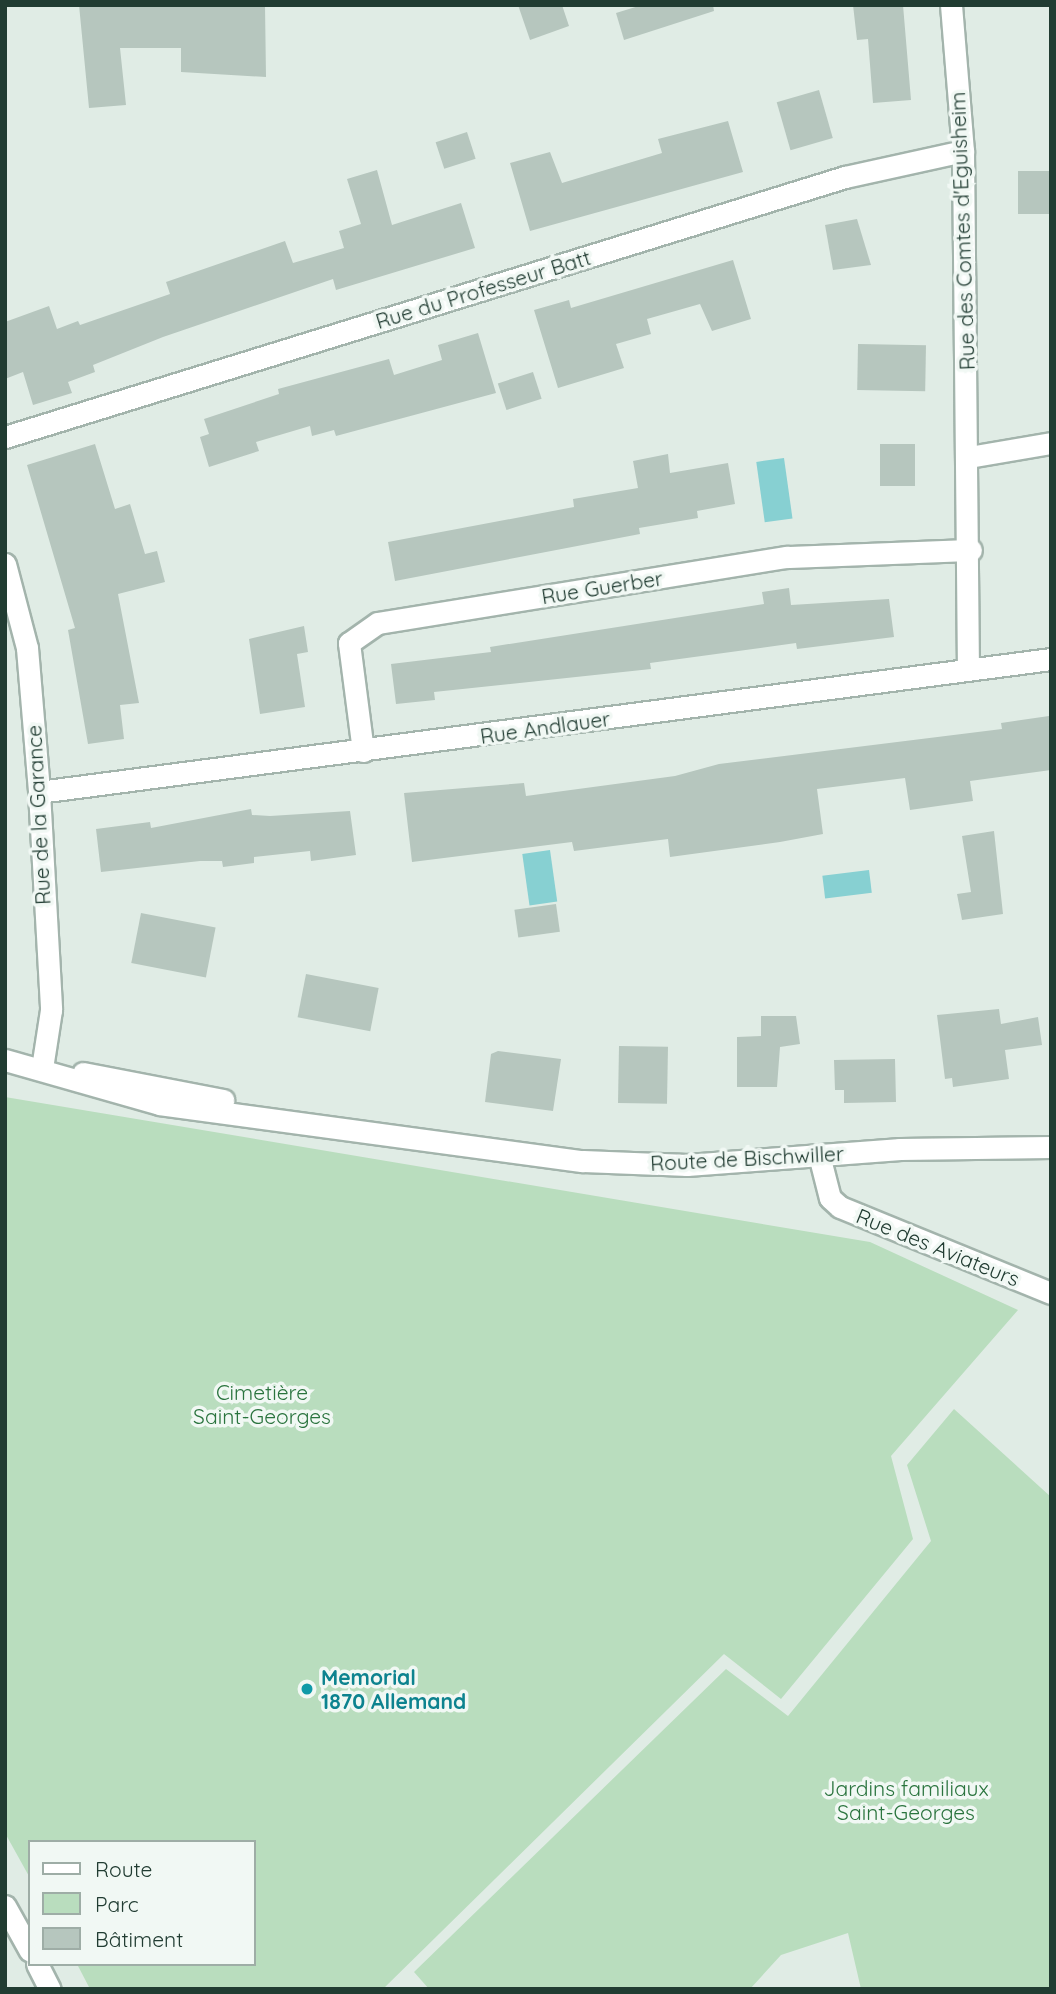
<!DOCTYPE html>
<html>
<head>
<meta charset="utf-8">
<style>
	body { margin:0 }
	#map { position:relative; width:1056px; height:1994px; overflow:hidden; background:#e0ece5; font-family:Quicksand,sans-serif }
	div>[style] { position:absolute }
	.green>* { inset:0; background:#b9ddbe }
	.water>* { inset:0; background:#87d0d2; transform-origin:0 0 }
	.building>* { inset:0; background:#b6c6be; transform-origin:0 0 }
	.roads { filter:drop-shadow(2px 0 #a3b4ac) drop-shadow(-2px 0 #a3b4ac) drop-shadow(0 2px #a3b4ac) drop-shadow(0 -2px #a3b4ac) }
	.minor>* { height:21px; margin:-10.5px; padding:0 10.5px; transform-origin:10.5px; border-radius:10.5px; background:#fff }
	.dots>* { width:19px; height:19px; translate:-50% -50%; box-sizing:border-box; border:4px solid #f1f8f4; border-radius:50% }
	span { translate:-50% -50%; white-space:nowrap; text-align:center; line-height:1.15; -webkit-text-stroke:7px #f1f8f4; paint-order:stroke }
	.street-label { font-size:21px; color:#213c32 }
	.park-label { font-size:21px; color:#2a743e }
	.culture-label { font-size:21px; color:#0d838f; font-weight:700 }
	.left { translate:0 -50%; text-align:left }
	.frame { position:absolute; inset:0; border:7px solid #213c32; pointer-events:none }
	.legend { position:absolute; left:28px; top:1840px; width:228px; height:126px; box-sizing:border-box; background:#f1f8f4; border:2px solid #9eada6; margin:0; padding:9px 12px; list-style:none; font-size:21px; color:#213c32 }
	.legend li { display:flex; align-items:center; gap:14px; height:35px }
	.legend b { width:35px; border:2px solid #9eada6 }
</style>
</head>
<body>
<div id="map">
	<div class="green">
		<i style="clip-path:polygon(5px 1097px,870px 1242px,1018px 1310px,891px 1456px,913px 1539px,781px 1699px,724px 1654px,383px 1989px,90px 1989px,77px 1964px,254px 1964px,254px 1842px,30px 1842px,30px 1878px,5px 1833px)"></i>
		<i style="clip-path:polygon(954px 1409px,1051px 1497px,1051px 1989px,861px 1989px,848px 1933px,781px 1955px,750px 1989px,429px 1989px,414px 1972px,726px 1669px,788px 1716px,931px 1541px,907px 1465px)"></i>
	</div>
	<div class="water">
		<i style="left:784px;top:458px;width:61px;height:28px;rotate:82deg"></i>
		<i style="left:550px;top:850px;width:52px;height:28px;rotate:82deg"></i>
		<i style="left:869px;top:870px;width:23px;height:47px;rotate:83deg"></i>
	</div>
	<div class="building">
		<i style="clip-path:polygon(79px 5px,265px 5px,266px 77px,181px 72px,181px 48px,120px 48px,126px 105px,89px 108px)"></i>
		<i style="clip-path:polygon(518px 5px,562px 5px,569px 26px,530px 40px)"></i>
		<i style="clip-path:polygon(642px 5px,713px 5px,714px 11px,624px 40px,616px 13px)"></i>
		<i style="clip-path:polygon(853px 5px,903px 5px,911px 100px,873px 103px,868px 39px,857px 40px)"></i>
		<i style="left:819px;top:90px;width:50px;height:44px;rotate:74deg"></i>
		<i style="clip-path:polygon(728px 121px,743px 172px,530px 231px,510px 163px,550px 152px,562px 183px,662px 153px,658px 139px)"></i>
		<i style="left:467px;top:132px;width:28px;height:33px;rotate:72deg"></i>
		<i style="clip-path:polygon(377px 170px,392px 225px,461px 203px,475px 248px,336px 290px,333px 279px,163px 337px,93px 365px,95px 372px,68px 382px,72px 393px,33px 405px,23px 372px,5px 379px,5px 322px,49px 306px,57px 329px,78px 321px,80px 325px,170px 294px,166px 282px,285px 241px,293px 263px,344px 248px,339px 231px,361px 224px,347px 179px)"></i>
		<i style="left:1018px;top:171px;width:33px;height:43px"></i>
		<i style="clip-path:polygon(857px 219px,871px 265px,833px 270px,825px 225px)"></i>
		<i style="clip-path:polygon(733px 260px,751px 319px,712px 331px,700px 304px,647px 319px,651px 334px,616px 344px,624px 368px,558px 388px,534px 310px,569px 300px,571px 308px)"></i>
		<i style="clip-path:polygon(478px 333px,496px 393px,336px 436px,334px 430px,312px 436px,310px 426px,256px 442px,259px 451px,209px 467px,200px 437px,209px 434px,204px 419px,279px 394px,278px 389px,389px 359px,394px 375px,442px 360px,438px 345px)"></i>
		<i style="left:858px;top:344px;width:68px;height:46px;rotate:1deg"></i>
		<i style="left:533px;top:372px;width:28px;height:37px;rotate:72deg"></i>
		<i style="clip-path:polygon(95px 444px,115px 509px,130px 504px,145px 554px,157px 551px,165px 582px,118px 594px,139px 703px,120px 705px,124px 739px,88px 744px,68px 630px,75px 628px,27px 465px)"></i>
		<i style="left:880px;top:444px;width:35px;height:42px"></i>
		<i style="clip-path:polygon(668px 454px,670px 473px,728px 463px,735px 504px,697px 511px,698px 518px,639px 528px,640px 534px,395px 581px,388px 542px,574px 507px,573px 499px,638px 488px,633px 461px)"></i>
		<i style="clip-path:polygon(789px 588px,791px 605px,889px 599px,894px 637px,797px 649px,796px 643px,650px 663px,651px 669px,434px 692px,435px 700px,396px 704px,391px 664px,491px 652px,490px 647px,764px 604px,762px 592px)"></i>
		<i style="clip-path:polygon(304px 626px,308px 652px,297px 654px,305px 707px,260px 714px,249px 639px)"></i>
		<i style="clip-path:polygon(1049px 716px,1051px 770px,970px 781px,973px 801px,910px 810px,905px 778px,817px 789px,823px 834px,780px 842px,670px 857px,668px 839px,574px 851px,572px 842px,412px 862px,404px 793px,524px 783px,526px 796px,675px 776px,719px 764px,1002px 729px,1001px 723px)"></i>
		<i style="clip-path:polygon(251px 809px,252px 815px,270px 816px,350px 811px,356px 855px,311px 861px,310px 851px,254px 857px,254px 863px,223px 867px,222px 861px,200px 861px,101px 872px,96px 829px,150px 822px,151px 828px)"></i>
		<i style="clip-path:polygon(994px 831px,1003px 914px,962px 920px,957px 894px,971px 892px,962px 836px)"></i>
		<i style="left:556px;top:904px;width:28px;height:42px;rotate:82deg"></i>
		<i style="left:141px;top:913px;width:76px;height:51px;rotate:11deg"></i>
		<i style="left:306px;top:974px;width:74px;height:44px;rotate:11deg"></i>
		<i style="clip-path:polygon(999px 1009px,1001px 1024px,1038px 1017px,1042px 1045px,1005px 1050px,1009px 1079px,953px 1087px,952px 1078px,945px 1079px,937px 1015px)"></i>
		<i style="clip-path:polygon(761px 1016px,796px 1016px,800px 1044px,780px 1047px,777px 1087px,737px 1087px,737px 1037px,761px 1036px)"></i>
		<i style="left:619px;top:1046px;width:49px;height:57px;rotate:1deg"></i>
		<i style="clip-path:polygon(498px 1051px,561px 1059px,553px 1111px,485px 1102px,491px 1054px)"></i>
		<i style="clip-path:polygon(895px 1059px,896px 1102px,844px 1103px,844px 1090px,835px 1090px,834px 1060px)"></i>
	</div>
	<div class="roads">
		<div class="minor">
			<i style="left:951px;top:5px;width:146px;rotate:85.3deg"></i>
			<i style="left:963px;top:151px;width:519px;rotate:89.45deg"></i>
			<i style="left:5px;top:437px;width:879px;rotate:-17.2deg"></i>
			<i style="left:845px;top:177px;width:121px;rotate:-12.4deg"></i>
			<i style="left:969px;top:457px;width:83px;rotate:-9.7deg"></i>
			<i style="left:5px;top:564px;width:87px;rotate:75.3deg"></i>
			<i style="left:27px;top:648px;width:144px;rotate:85.2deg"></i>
			<i style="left:39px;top:792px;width:218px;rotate:86.8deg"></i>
			<i style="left:51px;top:1010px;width:59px;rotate:98.8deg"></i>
			<i style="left:363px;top:751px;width:109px;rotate:-97.4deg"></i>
			<i style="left:349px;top:643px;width:35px;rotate:-35deg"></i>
			<i style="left:378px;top:623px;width:414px;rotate:-9.2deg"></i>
			<i style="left:787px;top:557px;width:184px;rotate:-2.2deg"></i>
			<i style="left:39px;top:792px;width:1021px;rotate:-7.49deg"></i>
			<i style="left:5px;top:1060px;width:160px;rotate:15.9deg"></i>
			<i style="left:159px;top:1104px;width:428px;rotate:7.7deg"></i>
			<i style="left:583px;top:1161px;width:104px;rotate:2.2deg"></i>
			<i style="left:687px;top:1165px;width:214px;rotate:-4.3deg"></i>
			<i style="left:900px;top:1149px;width:151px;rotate:-0.8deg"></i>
			<i style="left:83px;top:1073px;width:143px;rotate:10.9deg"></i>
			<i style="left:819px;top:1155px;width:44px;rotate:75.7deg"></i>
			<i style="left:830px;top:1198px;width:13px;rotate:42deg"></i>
			<i style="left:840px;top:1207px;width:228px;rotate:22.2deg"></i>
			<i style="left:5px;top:1906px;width:51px;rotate:60.9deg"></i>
			<i style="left:37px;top:1964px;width:28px;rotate:63deg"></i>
		</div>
	</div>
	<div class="dots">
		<i style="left:307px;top:1689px;background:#0f9aa8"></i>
	</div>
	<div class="street-label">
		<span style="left:962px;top:231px;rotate:-92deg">Rue des Comtes d'Eguisheim</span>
		<span style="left:483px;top:289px;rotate:-17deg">Rue du Professeur Batt</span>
		<span style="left:602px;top:587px;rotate:-9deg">Rue Guerber</span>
		<span style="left:545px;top:727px;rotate:-8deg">Rue Andlauer</span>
		<span style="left:38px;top:815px;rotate:-93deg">Rue de la Garance</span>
		<span style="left:747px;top:1158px;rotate:-3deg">Route de Bischwiller</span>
		<span style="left:938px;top:1247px;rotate:22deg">Rue des Aviateurs</span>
	</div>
	<div class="park-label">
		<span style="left:262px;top:1404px">Cimetière<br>Saint-Georges</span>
		<span style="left:906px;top:1800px">Jardins familiaux<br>Saint-Georges</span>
	</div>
	<div class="culture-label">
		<span class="left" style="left:321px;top:1689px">Memorial<br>1870 Allemand</span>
	</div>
	<div class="frame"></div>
	<ul class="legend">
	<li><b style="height:9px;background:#fff"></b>Route</li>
	<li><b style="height:19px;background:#b9ddbe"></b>Parc</li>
	<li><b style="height:19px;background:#b6c6be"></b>Bâtiment</li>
	</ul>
</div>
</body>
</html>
